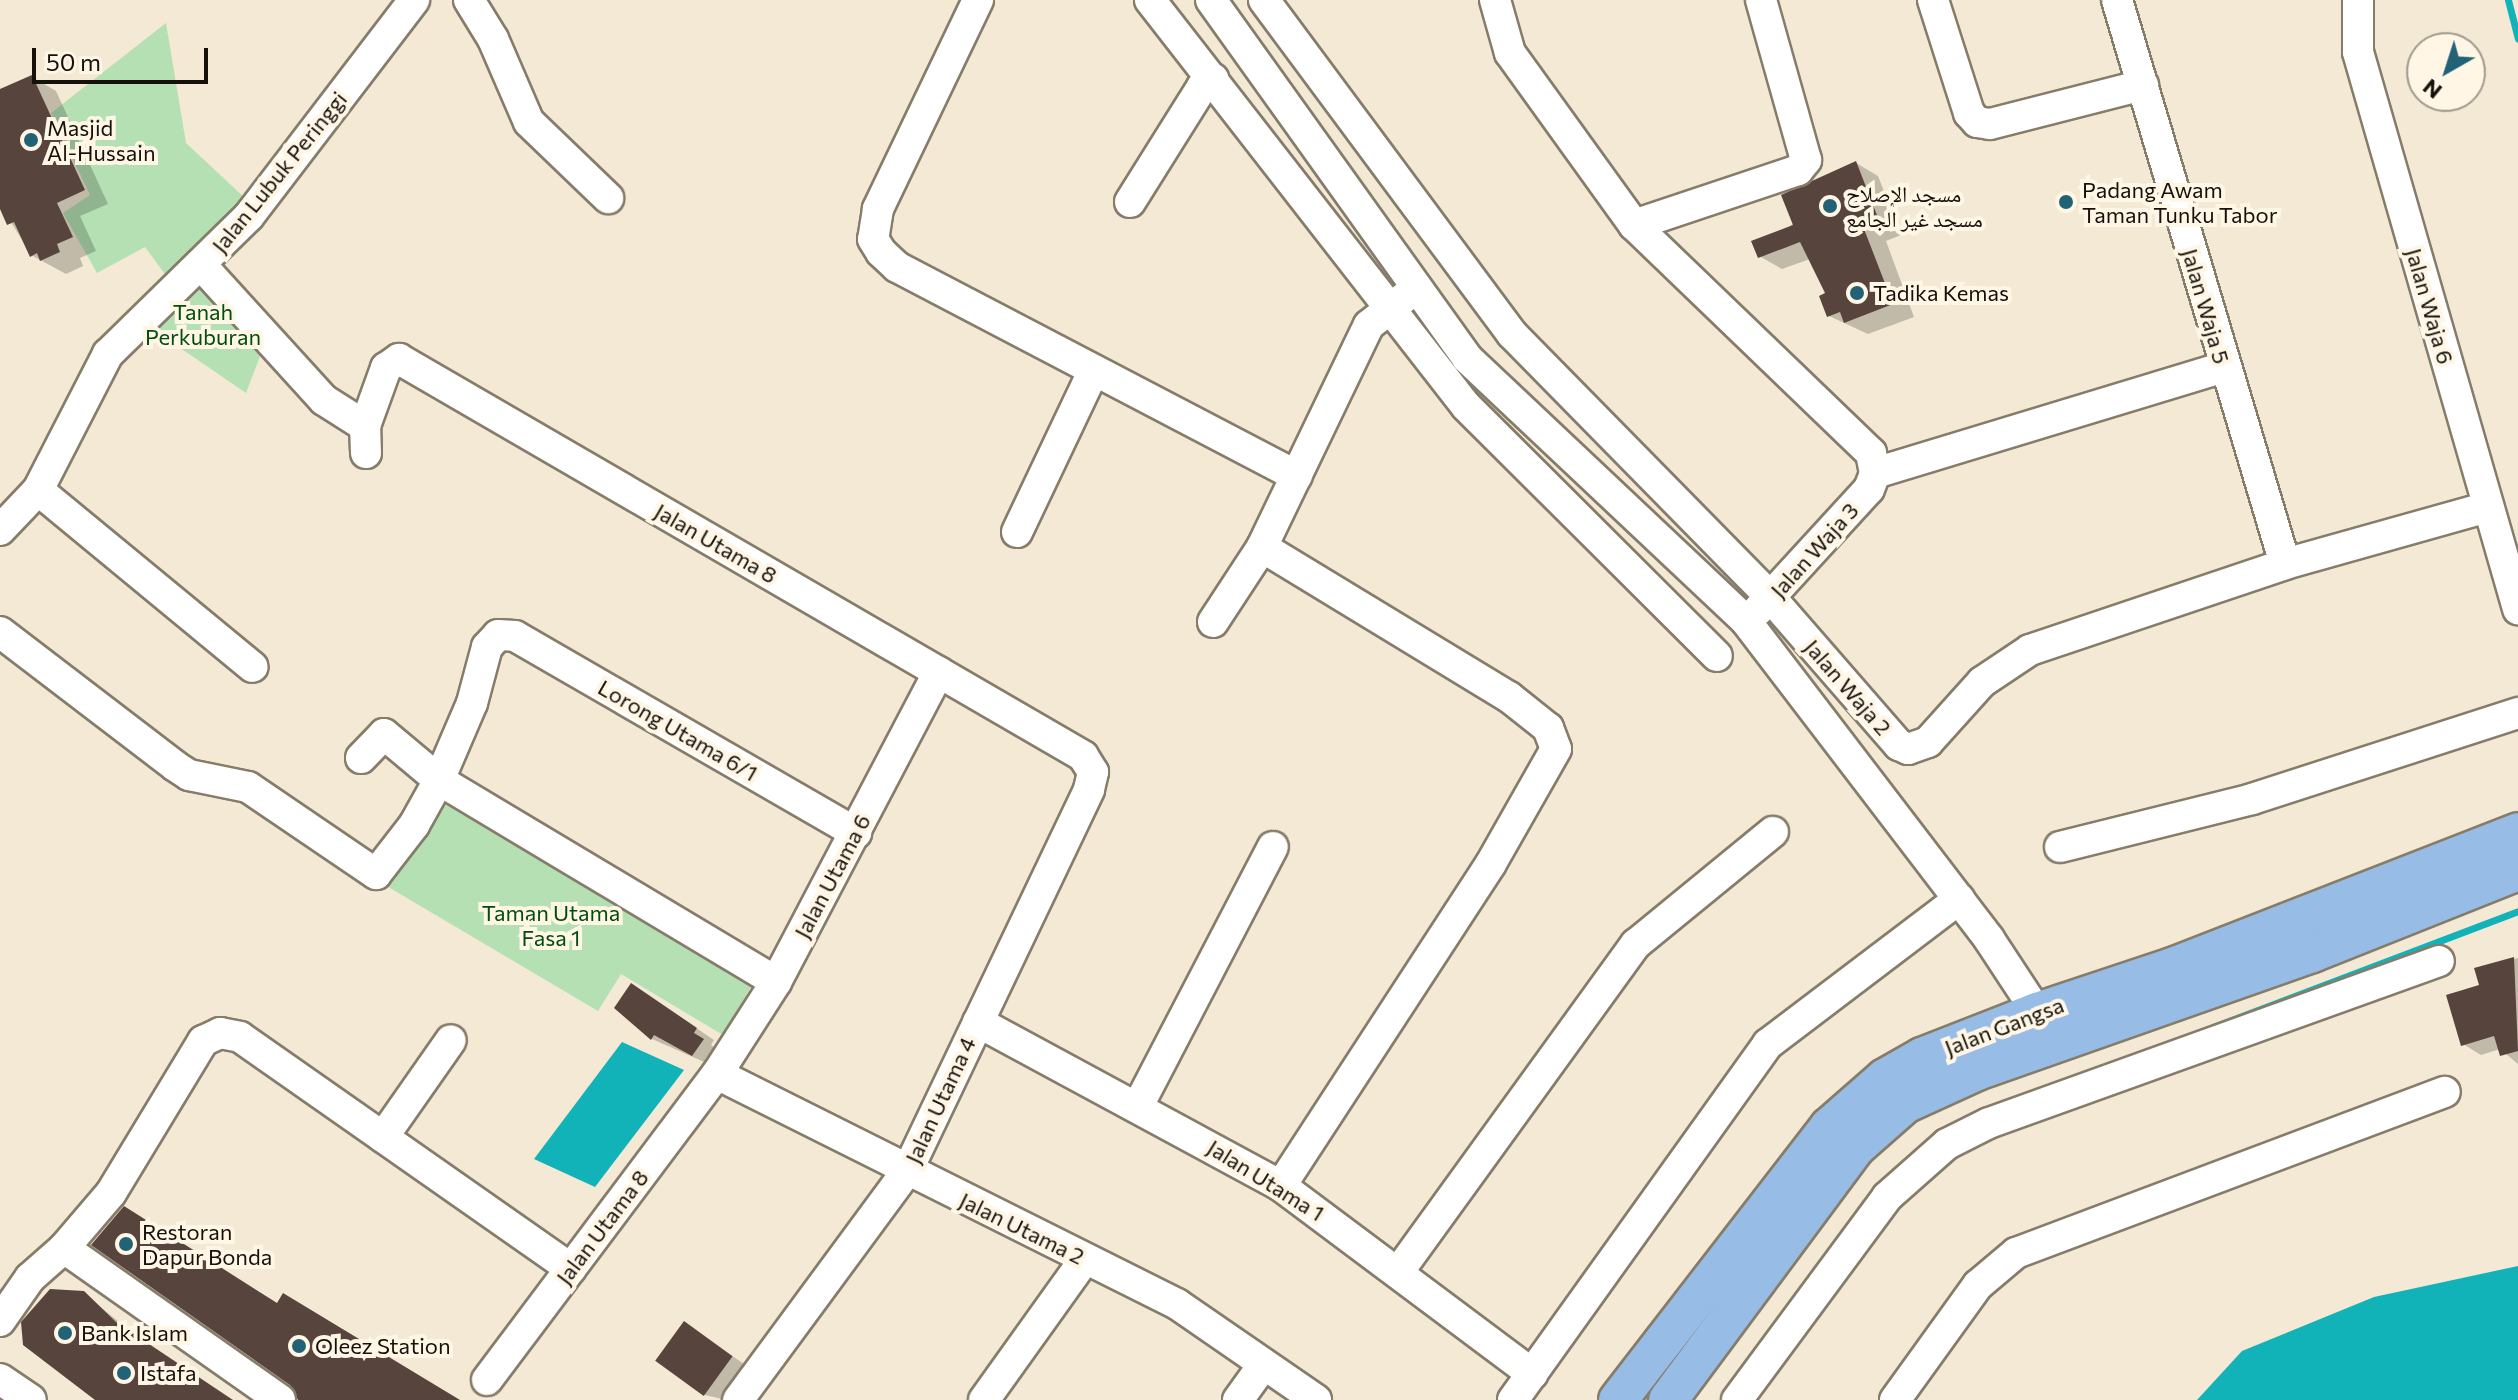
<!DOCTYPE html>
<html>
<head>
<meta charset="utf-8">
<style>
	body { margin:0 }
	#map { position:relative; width:2518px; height:1400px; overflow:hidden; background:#f3e9d4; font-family:Commissioner,"Noto Naskh Arabic",sans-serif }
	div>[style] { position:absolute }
	.green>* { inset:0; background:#b5e0b4 }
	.water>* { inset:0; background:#11b2b8 }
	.shadow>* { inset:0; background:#0003 }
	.stream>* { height:7px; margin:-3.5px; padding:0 3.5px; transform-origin:3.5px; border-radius:3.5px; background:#11b2b8 }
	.building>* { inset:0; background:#57443d; transform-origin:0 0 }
	.roads { filter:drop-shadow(2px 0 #867c6a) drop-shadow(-2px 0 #867c6a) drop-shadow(0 2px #867c6a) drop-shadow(0 -2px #867c6a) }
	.minor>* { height:30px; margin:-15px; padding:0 15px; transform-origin:15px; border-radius:15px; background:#fff }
	.major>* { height:38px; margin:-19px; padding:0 19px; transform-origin:19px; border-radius:19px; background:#97bce6 }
	.dots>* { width:22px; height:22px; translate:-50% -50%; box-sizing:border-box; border:4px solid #fff6e6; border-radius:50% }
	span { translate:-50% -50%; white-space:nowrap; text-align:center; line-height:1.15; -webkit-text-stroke:8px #fff6e6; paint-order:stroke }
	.poi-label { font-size:22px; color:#15110a }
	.left { translate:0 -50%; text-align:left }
	.street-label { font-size:22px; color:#15110a }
	.park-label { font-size:22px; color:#014d0d }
	.north { position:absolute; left:2406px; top:32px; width:80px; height:80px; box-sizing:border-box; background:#fff6e6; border:2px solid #a19a8e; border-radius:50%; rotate:219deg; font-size:22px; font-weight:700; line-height:32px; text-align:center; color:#15110a }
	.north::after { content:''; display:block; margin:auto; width:28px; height:36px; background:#226277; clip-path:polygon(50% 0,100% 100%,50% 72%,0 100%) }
	.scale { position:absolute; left:32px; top:48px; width:176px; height:36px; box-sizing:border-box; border:4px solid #15110a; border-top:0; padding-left:10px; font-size:24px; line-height:28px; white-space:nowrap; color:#15110a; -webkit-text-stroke:6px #fff6e6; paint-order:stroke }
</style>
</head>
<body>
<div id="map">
	<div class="green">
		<i style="clip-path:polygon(166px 23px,186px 143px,247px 200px,173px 285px,145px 247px,97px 273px,63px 213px,90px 195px,51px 113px)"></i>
		<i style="clip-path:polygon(205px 274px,265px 343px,246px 393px,151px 328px)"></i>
		<i style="clip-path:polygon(445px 804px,752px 985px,723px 1035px,621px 974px,598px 1011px,385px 885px)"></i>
	</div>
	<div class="water">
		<i style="clip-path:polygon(622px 1042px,684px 1070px,595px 1187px,534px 1159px)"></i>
		<i style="clip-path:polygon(2518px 1266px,2518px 1400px,2197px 1400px,2242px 1351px,2374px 1297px)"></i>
	</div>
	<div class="shadow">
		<i style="clip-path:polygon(32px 77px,56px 91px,108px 204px,80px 216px,96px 251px,80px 258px,83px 266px,66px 274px,31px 255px,0 204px,0 91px)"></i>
		<i style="clip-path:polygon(1856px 163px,1878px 176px,1901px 235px,1886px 241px,1914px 317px,1868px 334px,1829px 316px,1828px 294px,1810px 259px,1782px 269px,1759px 256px)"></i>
		<i style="clip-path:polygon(2518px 958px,2518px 1064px,2500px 1049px,2481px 1055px,2463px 1044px,2481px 987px,2476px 970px)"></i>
		<i style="clip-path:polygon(649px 996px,714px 1040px,711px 1045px,721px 1051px,711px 1065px,652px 1039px,617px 1008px)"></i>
		<i style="clip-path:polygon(83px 1293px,134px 1334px,231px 1400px,105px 1400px)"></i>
		<i style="clip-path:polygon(685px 1324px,750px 1368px,726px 1400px,705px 1395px)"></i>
	</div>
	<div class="stream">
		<i style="left:2508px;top:0;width:40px;rotate:75.6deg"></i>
		<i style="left:2213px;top:1027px;width:326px;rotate:-20.8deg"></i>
	</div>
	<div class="building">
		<i style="clip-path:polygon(32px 75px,85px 190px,57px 203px,73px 237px,57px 244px,60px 252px,40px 261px,37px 253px,30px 257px,14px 222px,7px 225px,0 209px,0 89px)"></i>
		<i style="clip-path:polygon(1856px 161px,1880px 223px,1864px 229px,1893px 304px,1844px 323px,1840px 312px,1827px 317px,1819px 296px,1825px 293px,1800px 242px,1758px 258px,1751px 241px,1793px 225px,1781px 195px)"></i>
		<i style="clip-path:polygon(2514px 957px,2518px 1051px,2500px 1056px,2494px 1036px,2461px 1046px,2446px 995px,2479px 985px,2474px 968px)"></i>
		<i style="clip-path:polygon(631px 983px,697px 1028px,694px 1033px,704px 1039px,692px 1056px,654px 1035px,651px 1040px,614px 1008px)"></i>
		<i style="clip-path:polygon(124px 1206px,277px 1303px,283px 1293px,460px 1400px,298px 1400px,290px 1385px,91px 1245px)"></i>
		<i style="clip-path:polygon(50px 1289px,84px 1291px,116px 1322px,233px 1400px,95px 1400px,23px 1345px,21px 1322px)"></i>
		<i style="left:684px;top:1321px;width:60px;height:49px;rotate:36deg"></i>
	</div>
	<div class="roads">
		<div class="minor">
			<i style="left:469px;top:0;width:46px;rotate:58.4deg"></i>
			<i style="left:493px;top:39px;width:90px;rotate:66.6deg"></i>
			<i style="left:529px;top:122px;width:110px;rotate:43.9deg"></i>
			<i style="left:978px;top:0;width:232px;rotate:115.6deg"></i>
			<i style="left:878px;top:209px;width:30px;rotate:99deg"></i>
			<i style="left:873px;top:239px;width:15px;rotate:58deg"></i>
			<i style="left:881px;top:252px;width:22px;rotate:43deg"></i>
			<i style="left:897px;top:267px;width:451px;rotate:27.6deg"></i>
			<i style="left:1150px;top:0;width:514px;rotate:52.11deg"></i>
			<i style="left:1466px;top:406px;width:354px;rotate:44.9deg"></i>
			<i style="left:1211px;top:0;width:440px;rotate:54.4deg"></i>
			<i style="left:1467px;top:358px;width:383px;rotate:43.3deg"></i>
			<i style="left:1746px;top:621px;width:400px;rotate:52.6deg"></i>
			<i style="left:1989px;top:939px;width:87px;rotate:56.7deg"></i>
			<i style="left:1264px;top:0;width:416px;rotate:53.4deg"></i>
			<i style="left:1512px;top:334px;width:370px;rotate:45.5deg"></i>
			<i style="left:1771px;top:598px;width:195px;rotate:49deg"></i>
			<i style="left:1899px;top:745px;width:10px;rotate:24deg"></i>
			<i style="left:1908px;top:749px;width:21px;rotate:-19deg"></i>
			<i style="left:1928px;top:742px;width:81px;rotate:-48deg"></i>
			<i style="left:1982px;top:682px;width:58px;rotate:-33.7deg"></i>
			<i style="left:2030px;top:650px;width:269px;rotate:-18.6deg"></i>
			<i style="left:2285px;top:564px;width:211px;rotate:-15.7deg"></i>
			<i style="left:1495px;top:0;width:55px;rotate:74.2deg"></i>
			<i style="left:1510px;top:53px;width:212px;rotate:54.2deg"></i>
			<i style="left:1634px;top:225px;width:329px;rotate:43.9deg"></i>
			<i style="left:1871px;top:453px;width:20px;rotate:79deg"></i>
			<i style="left:1933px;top:0;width:119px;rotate:72.3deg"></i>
			<i style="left:1969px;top:113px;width:12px;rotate:48deg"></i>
			<i style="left:1977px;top:122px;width:13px;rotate:9deg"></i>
			<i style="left:1990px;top:124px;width:158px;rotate:-14.3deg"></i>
			<i style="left:2117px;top:0;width:588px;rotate:73.41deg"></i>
			<i style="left:2358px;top:0;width:52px;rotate:90deg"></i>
			<i style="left:2358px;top:52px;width:580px;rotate:73.97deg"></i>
			<i style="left:1130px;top:202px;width:136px;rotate:-57.9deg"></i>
			<i style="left:1202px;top:87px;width:14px;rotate:-36deg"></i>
			<i style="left:1634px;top:225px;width:173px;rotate:-18.5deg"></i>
			<i style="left:1798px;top:170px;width:13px;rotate:-51deg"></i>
			<i style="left:1806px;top:160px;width:166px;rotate:-105.7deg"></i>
			<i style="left:202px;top:266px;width:181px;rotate:47.7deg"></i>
			<i style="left:324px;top:400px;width:49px;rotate:32.4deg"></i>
			<i style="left:366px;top:453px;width:27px;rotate:-92deg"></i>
			<i style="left:365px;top:426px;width:62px;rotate:-70.1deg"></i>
			<i style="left:386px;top:368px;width:16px;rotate:-35deg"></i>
			<i style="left:399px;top:359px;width:791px;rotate:30.13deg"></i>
			<i style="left:1083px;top:756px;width:19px;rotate:58deg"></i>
			<i style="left:1093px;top:772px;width:18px;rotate:103deg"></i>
			<i style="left:1089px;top:790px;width:422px;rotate:115.5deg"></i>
			<i style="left:907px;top:1171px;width:285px;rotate:126.4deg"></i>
			<i style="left:1875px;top:473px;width:365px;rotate:-16.9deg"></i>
			<i style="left:38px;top:490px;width:278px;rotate:39.5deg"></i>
			<i style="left:0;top:530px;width:55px;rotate:-46.5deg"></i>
			<i style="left:38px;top:490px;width:153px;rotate:-62.8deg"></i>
			<i style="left:108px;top:354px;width:197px;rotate:-44.4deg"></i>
			<i style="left:249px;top:216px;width:272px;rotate:-52.6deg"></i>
			<i style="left:1017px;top:532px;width:179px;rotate:-64.6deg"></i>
			<i style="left:1262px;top:547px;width:289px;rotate:31.3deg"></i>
			<i style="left:1509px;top:697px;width:50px;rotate:38.5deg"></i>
			<i style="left:1548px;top:728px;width:22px;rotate:69deg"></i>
			<i style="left:1556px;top:749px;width:133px;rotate:119.6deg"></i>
			<i style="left:1490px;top:865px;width:383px;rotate:123.1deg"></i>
			<i style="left:1758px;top:610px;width:164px;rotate:-47.5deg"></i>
			<i style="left:1869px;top:489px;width:17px;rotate:-69deg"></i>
			<i style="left:1213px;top:622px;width:90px;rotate:-56.8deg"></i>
			<i style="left:1262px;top:547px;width:246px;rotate:-64.3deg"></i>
			<i style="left:1369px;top:325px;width:46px;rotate:-37.9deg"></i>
			<i style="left:0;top:632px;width:220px;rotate:37.4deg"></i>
			<i style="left:175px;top:766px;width:17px;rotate:33deg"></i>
			<i style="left:189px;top:775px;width:60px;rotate:11.5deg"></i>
			<i style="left:248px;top:787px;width:155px;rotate:34.2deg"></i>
			<i style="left:376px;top:874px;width:62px;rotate:-52.2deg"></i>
			<i style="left:414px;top:825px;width:51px;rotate:-60.9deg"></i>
			<i style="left:439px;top:780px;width:84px;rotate:-66.8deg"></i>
			<i style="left:472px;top:703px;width:58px;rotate:-75deg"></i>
			<i style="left:487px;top:647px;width:16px;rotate:-47deg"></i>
			<i style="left:498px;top:635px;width:17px;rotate:3deg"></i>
			<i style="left:515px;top:636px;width:394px;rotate:30deg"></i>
			<i style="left:361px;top:758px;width:33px;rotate:-46deg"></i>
			<i style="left:384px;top:734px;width:72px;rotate:39.9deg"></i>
			<i style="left:439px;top:780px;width:393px;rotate:30.9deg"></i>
			<i style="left:2060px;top:847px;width:198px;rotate:-14deg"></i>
			<i style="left:2252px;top:799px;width:280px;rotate:-17.9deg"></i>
			<i style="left:978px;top:1022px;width:345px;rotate:28.4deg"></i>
			<i style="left:1281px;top:1186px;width:314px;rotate:36.8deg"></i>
			<i style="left:717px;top:1074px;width:514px;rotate:26.57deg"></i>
			<i style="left:1177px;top:1304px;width:169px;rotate:34.6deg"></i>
			<i style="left:1138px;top:1106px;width:292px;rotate:-62.5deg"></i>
			<i style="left:383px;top:1137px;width:118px;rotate:-55deg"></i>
			<i style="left:64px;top:1248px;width:264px;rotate:35.1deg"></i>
			<i style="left:1399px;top:1271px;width:404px;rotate:-54.1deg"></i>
			<i style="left:1636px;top:944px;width:177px;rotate:-39.3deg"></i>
			<i style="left:0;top:1321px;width:52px;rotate:-55.1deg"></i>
			<i style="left:30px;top:1278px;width:45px;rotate:-41.4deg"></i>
			<i style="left:64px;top:1248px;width:72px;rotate:-49.5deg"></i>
			<i style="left:111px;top:1193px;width:178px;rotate:-58.8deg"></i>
			<i style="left:203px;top:1041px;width:19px;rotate:-25deg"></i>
			<i style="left:220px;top:1033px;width:20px;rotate:11deg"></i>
			<i style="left:240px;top:1037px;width:404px;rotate:35deg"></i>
			<i style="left:0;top:1379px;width:37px;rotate:34deg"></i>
			<i style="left:487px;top:1380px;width:383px;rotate:-53.1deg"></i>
			<i style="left:717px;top:1074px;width:109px;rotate:-57.3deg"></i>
			<i style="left:776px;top:982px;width:350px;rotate:-62.3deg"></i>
			<i style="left:984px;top:1400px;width:173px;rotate:-54.4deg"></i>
			<i style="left:1238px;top:1400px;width:44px;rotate:-54.2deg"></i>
			<i style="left:1513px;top:1400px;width:438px;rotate:-54.4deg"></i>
			<i style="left:1768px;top:1044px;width:240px;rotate:-37.2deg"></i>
			<i style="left:1737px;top:1400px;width:252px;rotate:-53.5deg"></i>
			<i style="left:1887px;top:1197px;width:80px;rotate:-41.5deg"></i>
			<i style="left:1947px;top:1144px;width:47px;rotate:-26.6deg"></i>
			<i style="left:1989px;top:1123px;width:478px;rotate:-19.8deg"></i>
			<i style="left:1895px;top:1400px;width:142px;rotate:-54.2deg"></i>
			<i style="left:1978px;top:1285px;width:50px;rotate:-40.1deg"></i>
			<i style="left:2016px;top:1253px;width:458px;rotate:-20.6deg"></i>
		</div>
		<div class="major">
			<i style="left:1618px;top:1400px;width:345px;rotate:-52.3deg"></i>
			<i style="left:1829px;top:1127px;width:74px;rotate:-41.2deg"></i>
			<i style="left:1885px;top:1078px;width:43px;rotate:-29.6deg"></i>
			<i style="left:1922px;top:1057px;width:123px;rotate:-21.4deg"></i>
			<i style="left:2037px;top:1012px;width:145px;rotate:-18.4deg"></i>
			<i style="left:2175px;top:966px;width:368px;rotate:-21.3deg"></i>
			<i style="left:1668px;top:1400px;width:314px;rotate:-53.4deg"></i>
			<i style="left:1855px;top:1148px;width:67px;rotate:-41.3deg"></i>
			<i style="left:1905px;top:1104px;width:79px;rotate:-24.6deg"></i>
			<i style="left:1977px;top:1071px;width:355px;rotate:-19.4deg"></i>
			<i style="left:2312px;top:953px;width:222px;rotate:-21.7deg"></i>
		</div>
	</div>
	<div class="dots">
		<i style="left:31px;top:140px;background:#226277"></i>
		<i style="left:2066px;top:202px;background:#226277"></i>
		<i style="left:1830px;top:206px;background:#226277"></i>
		<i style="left:1857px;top:293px;background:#226277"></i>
		<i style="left:126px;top:1244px;background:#226277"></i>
		<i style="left:65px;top:1333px;background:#226277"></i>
		<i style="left:299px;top:1346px;background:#226277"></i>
		<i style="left:124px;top:1373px;background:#226277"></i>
	</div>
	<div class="poi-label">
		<span class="left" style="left:47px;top:140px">Masjid<br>Al-Hussain</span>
		<span class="left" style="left:2082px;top:202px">Padang Awam<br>Taman Tunku Tabor</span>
		<span class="left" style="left:1846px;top:206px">مسجد الإصلاح<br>مسجد غير الجامع</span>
		<span class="left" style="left:1873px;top:293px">Tadika Kemas</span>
		<span class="left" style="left:142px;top:1244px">Restoran<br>Dapur Bonda</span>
		<span class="left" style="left:81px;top:1333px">Bank Islam</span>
		<span class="left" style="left:315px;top:1346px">Oleez Station</span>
		<span class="left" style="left:140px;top:1373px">Istafa</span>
	</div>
	<div class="street-label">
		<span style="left:279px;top:172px;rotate:-51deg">Jalan Lubuk Peringgi</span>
		<span style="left:2206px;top:306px;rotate:74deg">Jalan Waja 5</span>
		<span style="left:2430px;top:306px;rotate:74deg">Jalan Waja 6</span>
		<span style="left:716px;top:543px;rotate:30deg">Jalan Utama 8</span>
		<span style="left:1814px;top:550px;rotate:-48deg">Jalan Waja 3</span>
		<span style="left:1848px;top:687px;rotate:49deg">Jalan Waja 2</span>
		<span style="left:678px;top:730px;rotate:30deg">Lorong Utama 6/1</span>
		<span style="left:832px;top:876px;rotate:-62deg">Jalan Utama 6</span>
		<span style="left:2004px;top:1026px;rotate:-21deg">Jalan Gangsa</span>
		<span style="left:940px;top:1100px;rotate:-65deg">Jalan Utama 4</span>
		<span style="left:1266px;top:1180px;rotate:32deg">Jalan Utama 1</span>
		<span style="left:602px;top:1227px;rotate:-53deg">Jalan Utama 8</span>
		<span style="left:1022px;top:1228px;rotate:26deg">Jalan Utama 2</span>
	</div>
	<div class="park-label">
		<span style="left:203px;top:324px">Tanah<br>Perkuburan</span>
		<span style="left:551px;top:925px">Taman Utama<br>Fasa 1</span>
	</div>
	<div class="north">N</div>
	<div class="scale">50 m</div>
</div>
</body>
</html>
